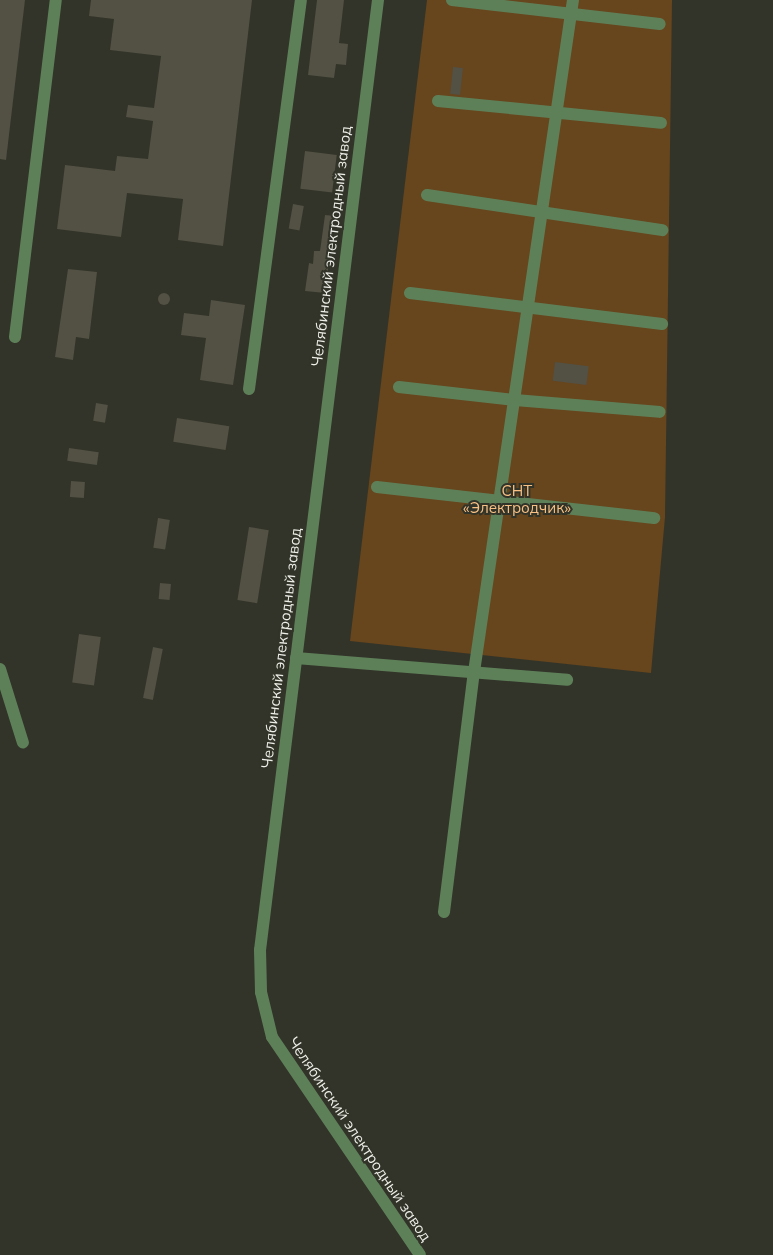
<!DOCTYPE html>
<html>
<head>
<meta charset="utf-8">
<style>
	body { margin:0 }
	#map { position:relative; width:773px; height:1255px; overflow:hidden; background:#323429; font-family:Mulish,sans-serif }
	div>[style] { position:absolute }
	.green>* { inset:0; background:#67451d }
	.building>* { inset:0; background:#535044; transform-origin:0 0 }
	.round { border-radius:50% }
	.minor>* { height:12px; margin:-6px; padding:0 6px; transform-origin:6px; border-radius:6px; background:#5e8059 }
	span { translate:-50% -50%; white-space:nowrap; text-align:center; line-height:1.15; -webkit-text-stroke:4px #323429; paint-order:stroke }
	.street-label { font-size:15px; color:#eeefe8 }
	.park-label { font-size:15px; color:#f9c084 }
</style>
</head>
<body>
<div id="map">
	<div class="green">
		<i style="clip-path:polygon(427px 0,672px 0,665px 517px,651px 673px,350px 641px)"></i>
	</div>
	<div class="building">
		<i style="clip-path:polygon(0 0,25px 0,6px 160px,0 159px)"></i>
		<i style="clip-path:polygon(91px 0,252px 0,223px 246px,178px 240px,183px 199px,127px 193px,121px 237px,57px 229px,65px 165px,115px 171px,117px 156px,148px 159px,153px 121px,126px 117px,128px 105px,154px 108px,161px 56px,110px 50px,114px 19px,89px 16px)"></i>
		<i style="clip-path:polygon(317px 0,344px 0,339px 43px,348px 44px,346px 65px,336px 64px,334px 78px,308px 75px)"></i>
		<i style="left:453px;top:67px;width:10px;height:27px;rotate:6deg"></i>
		<i style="left:305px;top:151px;width:32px;height:38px;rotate:7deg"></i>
		<i style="left:293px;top:204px;width:11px;height:25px;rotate:10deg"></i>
		<i style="clip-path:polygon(325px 215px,335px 216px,325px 293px,305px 291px,309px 263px,313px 264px,314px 251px,320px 251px)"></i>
		<i style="clip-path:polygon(68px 269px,97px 272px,89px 339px,76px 337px,73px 360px,55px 357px)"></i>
		<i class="round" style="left:158px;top:293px;width:12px;height:12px"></i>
		<i style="clip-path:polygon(211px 300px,245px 305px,233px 385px,200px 380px,206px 338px,181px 335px,184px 313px,209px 316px)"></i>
		<i style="left:555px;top:362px;width:34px;height:19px;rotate:7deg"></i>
		<i style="left:96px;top:403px;width:12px;height:18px;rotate:9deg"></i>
		<i style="left:177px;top:418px;width:53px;height:24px;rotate:9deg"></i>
		<i style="left:69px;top:448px;width:30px;height:13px;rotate:8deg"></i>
		<i style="left:71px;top:481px;width:14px;height:16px;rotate:4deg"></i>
		<i style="left:158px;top:518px;width:12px;height:30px;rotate:9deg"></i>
		<i style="left:249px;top:527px;width:20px;height:74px;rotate:9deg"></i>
		<i style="left:160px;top:583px;width:11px;height:16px;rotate:5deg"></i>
		<i style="left:79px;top:634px;width:22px;height:49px;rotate:8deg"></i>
		<i style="left:153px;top:647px;width:10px;height:52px;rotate:11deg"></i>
	</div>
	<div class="minor">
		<i style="left:378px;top:0;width:957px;rotate:97.08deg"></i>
		<i style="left:260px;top:950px;width:42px;rotate:88.6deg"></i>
		<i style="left:261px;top:992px;width:46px;rotate:76.3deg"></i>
		<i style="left:272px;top:1037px;width:263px;rotate:55.8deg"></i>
		<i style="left:452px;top:0;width:209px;rotate:6.6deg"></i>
		<i style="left:438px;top:101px;width:224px;rotate:5.6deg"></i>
		<i style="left:427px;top:195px;width:238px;rotate:8.5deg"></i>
		<i style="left:410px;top:293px;width:254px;rotate:7deg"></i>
		<i style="left:15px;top:337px;width:339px;rotate:-83.1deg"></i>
		<i style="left:399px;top:387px;width:117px;rotate:6.4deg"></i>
		<i style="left:515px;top:400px;width:145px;rotate:4.7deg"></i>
		<i style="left:249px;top:389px;width:392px;rotate:-82.4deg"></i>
		<i style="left:377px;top:487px;width:279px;rotate:6.4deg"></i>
		<i style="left:296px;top:658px;width:272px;rotate:4.6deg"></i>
		<i style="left:0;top:669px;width:77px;rotate:72.7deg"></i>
		<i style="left:444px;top:912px;width:242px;rotate:-82.9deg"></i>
		<i style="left:474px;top:672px;width:679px;rotate:-81.62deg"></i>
	</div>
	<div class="street-label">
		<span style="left:331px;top:246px;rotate:-83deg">Челябинский электродный завод</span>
		<span style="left:281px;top:648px;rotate:-83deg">Челябинский электродный завод</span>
		<span style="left:360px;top:1139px;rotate:56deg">Челябинский электродный завод</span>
	</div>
	<div class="park-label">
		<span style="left:517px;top:499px">СНТ<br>«Электродчик»</span>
	</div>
</div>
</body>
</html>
